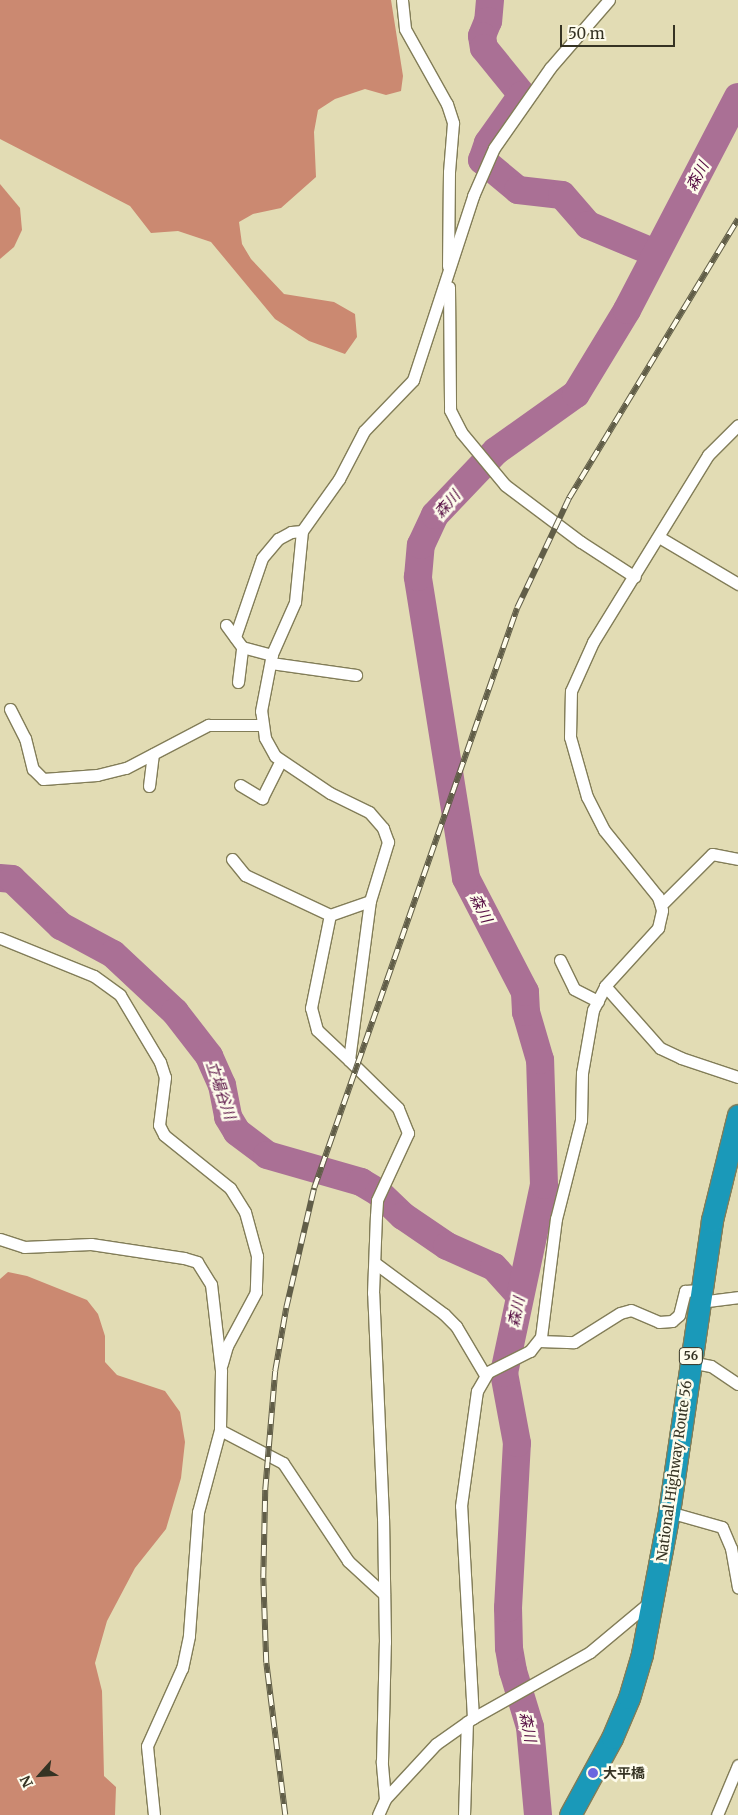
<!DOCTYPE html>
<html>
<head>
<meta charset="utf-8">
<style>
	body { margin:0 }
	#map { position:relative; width:738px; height:1815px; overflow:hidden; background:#e2dcb4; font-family:Merriweather,"Noto Sans JP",serif }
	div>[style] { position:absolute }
	.forest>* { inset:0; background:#cb8971 }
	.river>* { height:28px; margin:-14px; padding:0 14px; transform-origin:14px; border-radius:14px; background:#aa7095 }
	.roads { filter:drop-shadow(1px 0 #827d58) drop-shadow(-1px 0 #827d58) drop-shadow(0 1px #827d58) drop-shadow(0 -1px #827d58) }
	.street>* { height:11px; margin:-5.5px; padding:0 5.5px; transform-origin:5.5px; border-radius:5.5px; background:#fff }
	.highway>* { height:21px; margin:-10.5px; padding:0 10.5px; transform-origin:10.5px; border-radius:10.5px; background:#1a99b9 }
	.rail>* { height:5.5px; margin-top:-2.75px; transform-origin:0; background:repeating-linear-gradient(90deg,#fefcec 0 11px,#615e48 0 22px); box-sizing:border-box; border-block:1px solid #615e48 }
	.dots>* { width:14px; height:14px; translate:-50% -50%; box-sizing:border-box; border:2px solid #fefcec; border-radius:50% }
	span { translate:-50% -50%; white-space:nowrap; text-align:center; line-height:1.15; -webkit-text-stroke:5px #fefcec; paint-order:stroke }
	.shield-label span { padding:1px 4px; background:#fefcec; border:1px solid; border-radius:4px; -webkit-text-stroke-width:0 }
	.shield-label { font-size:12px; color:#353323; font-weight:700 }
	.street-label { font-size:14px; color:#353323 }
	.poi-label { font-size:14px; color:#353323; font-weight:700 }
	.left { translate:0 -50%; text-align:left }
	.water-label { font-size:15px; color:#540b41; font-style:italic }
	.north { position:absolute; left:15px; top:1750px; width:50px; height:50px; -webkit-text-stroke:4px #fefcec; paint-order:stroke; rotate:244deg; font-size:14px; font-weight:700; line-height:20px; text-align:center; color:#353323 }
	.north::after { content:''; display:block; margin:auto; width:18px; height:22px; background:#353323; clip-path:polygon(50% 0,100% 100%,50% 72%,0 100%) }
	.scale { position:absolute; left:560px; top:25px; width:115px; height:22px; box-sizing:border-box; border:2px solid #353323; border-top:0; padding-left:6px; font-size:15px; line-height:18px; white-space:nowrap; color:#353323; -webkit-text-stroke:4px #fefcec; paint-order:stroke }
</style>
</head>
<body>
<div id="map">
	<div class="forest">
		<i style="clip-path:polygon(0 0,391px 0,403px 76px,401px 91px,386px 95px,365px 89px,335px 99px,318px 110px,314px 132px,316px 177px,281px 208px,253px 214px,239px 222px,242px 244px,251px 259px,284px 294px,334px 302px,355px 314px,357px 337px,345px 354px,309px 341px,275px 319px,211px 242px,178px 231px,151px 233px,130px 206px,0 139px)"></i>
		<i style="clip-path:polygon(0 184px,20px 208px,22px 230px,14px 247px,0 259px)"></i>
		<i style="clip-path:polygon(8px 1272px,27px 1276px,87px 1300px,98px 1314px,105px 1336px,105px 1362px,117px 1375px,165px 1391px,180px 1412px,185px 1442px,181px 1478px,166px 1529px,135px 1568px,107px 1621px,95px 1663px,102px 1691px,104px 1776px,116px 1787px,115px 1815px,0 1815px,0 1279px)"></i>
	</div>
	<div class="river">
		<i style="left:490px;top:0;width:21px;rotate:95deg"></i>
		<i style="left:488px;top:21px;width:16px;rotate:112deg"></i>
		<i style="left:482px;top:36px;width:12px;rotate:81deg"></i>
		<i style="left:484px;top:48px;width:60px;rotate:51deg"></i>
		<i style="left:522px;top:95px;width:59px;rotate:125.3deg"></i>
		<i style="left:488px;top:143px;width:18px;rotate:109deg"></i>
		<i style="left:482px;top:160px;width:47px;rotate:39.8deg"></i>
		<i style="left:518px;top:190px;width:44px;rotate:6.5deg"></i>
		<i style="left:562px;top:195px;width:40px;rotate:49deg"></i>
		<i style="left:588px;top:225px;width:73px;rotate:22.7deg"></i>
		<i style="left:0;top:878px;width:12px;rotate:5deg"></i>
		<i style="left:12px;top:879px;width:68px;rotate:43.8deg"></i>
		<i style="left:61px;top:926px;width:59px;rotate:28.3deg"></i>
		<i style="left:113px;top:954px;width:85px;rotate:43.1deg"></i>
		<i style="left:175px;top:1012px;width:56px;rotate:52.3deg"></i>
		<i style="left:209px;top:1056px;width:32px;rotate:66deg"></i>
		<i style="left:222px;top:1085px;width:33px;rotate:79deg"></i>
		<i style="left:228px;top:1117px;width:17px;rotate:59deg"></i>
		<i style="left:237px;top:1132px;width:38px;rotate:37deg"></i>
		<i style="left:267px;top:1155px;width:98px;rotate:16deg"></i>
		<i style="left:361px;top:1182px;width:21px;rotate:31deg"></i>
		<i style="left:379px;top:1193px;width:33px;rotate:44deg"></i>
		<i style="left:403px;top:1216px;width:53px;rotate:34.3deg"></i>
		<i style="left:447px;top:1246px;width:51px;rotate:24.1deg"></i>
		<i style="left:494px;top:1267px;width:36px;rotate:48deg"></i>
		<i style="left:538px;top:1815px;width:88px;rotate:-95.2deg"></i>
		<i style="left:530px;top:1727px;width:59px;rotate:-106.9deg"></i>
		<i style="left:513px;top:1671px;width:23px;rotate:-100deg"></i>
		<i style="left:509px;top:1648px;width:40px;rotate:-91.4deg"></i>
		<i style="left:508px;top:1608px;width:165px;rotate:-86.9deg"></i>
		<i style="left:517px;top:1443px;width:71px;rotate:-100.5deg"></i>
		<i style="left:504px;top:1373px;width:192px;rotate:-78deg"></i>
		<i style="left:544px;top:1185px;width:125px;rotate:-91.8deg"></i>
		<i style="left:540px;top:1060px;width:50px;rotate:-106.3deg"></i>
		<i style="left:526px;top:1012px;width:20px;rotate:-93deg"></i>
		<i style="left:525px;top:992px;width:128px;rotate:-117.4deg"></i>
		<i style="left:466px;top:878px;width:305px;rotate:-99.1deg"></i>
		<i style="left:418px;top:577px;width:32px;rotate:-85deg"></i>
		<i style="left:421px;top:545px;width:33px;rotate:-65deg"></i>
		<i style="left:435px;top:515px;width:88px;rotate:-46.4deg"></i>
		<i style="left:496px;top:451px;width:98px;rotate:-35.5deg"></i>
		<i style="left:576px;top:394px;width:98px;rotate:-58.7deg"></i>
		<i style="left:627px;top:310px;width:240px;rotate:-62.5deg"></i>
	</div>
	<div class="roads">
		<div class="street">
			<i style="left:402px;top:0;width:29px;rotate:84deg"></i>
			<i style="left:405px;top:29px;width:86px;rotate:60.8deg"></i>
			<i style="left:447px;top:104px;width:20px;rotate:72deg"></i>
			<i style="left:453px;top:123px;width:49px;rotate:94.7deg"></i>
			<i style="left:449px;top:172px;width:94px;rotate:90.6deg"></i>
			<i style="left:449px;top:287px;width:123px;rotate:89.5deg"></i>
			<i style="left:450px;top:410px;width:25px;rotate:63deg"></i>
			<i style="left:461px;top:432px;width:69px;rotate:50.3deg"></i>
			<i style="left:505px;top:485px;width:95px;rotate:36.9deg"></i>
			<i style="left:581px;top:542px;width:64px;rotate:32.9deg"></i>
			<i style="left:659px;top:537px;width:92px;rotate:30.7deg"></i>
			<i style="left:226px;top:625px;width:27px;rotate:54deg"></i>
			<i style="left:242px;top:647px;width:31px;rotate:15deg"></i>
			<i style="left:235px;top:637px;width:83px;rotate:-71.1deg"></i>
			<i style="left:262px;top:558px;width:25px;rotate:-50deg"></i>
			<i style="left:278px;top:539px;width:15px;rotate:-28deg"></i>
			<i style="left:291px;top:532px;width:11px;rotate:-5deg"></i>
			<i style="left:271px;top:663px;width:86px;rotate:8deg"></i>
			<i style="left:238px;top:682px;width:35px;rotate:-83deg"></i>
			<i style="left:10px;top:709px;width:33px;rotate:63deg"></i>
			<i style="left:25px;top:738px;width:32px;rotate:76deg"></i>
			<i style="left:33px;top:769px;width:14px;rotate:45deg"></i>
			<i style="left:43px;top:779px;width:54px;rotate:-4.2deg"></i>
			<i style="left:97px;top:775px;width:30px;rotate:-14deg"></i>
			<i style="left:126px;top:768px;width:93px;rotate:-27.7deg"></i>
			<i style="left:208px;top:725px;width:54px"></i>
			<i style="left:240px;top:785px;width:26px;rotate:31deg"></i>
			<i style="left:262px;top:798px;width:42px;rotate:-63.4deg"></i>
			<i style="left:149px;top:786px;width:32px;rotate:-83deg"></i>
			<i style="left:232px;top:859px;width:21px;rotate:51deg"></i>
			<i style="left:245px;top:875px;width:94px;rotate:25.2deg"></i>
			<i style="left:661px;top:905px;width:72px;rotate:-45deg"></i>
			<i style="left:712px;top:854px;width:26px;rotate:11deg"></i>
			<i style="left:0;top:938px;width:101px;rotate:22deg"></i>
			<i style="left:94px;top:976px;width:32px;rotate:36deg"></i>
			<i style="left:120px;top:995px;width:78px;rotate:59.2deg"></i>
			<i style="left:160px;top:1062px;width:16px;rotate:72deg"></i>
			<i style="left:165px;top:1077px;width:48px;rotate:97.1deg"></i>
			<i style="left:159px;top:1125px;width:11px;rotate:63deg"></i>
			<i style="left:164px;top:1135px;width:85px;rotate:38.8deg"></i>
			<i style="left:230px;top:1188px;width:28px;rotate:58deg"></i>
			<i style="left:245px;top:1212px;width:46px;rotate:74.7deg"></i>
			<i style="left:257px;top:1256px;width:36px;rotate:92deg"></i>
			<i style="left:256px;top:1292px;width:61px;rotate:118.2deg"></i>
			<i style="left:227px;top:1346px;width:19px;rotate:106deg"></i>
			<i style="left:560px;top:960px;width:32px;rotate:64deg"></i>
			<i style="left:574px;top:989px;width:27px;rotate:27deg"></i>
			<i style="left:605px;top:986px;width:83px;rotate:48.4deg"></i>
			<i style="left:660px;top:1048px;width:23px;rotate:25deg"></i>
			<i style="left:681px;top:1058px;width:60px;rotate:18.4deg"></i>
			<i style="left:349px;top:1060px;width:44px;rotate:-136.8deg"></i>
			<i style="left:317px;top:1030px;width:23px;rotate:-105deg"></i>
			<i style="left:311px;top:1008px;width:95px;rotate:-78.5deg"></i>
			<i style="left:330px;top:915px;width:42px;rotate:-19.3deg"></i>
			<i style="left:0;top:1239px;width:25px;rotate:18deg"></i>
			<i style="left:24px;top:1247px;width:67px;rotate:-2.6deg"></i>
			<i style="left:91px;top:1244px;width:94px;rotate:8.6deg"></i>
			<i style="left:184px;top:1258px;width:14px;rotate:17deg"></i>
			<i style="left:197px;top:1262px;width:26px;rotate:58deg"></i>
			<i style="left:211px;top:1284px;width:88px;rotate:83.4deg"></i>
			<i style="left:221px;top:1371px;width:59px;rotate:91deg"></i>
			<i style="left:220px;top:1430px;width:85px;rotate:105deg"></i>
			<i style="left:198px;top:1512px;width:124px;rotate:94.2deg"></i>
			<i style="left:189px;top:1636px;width:33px;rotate:102deg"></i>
			<i style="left:182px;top:1668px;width:85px;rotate:114.2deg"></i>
			<i style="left:147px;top:1746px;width:69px;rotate:84.2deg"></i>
			<i style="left:375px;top:1263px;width:86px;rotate:36.5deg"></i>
			<i style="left:444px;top:1314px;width:17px;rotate:45deg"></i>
			<i style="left:456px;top:1326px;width:57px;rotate:59.4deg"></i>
			<i style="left:699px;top:1302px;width:39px;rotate:-7deg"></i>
			<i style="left:539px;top:1341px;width:35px;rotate:2deg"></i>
			<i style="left:574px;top:1342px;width:54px;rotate:-32.2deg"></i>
			<i style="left:620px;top:1313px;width:11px;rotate:-15deg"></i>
			<i style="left:631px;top:1310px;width:30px;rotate:23deg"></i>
			<i style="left:659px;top:1322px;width:13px;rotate:-4deg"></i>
			<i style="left:672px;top:1321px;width:9px;rotate:-41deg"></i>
			<i style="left:679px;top:1315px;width:25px;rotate:-76deg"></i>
			<i style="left:685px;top:1291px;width:15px;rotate:-4deg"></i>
			<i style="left:690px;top:1362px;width:21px;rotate:11deg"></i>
			<i style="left:711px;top:1366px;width:32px;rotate:34deg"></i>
			<i style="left:220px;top:1430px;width:71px;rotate:27.6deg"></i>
			<i style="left:283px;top:1463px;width:118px;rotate:56.4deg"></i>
			<i style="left:348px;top:1561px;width:49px;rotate:42.5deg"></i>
			<i style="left:669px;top:1512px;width:55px;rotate:15.8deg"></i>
			<i style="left:722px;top:1527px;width:23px;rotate:67deg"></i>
			<i style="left:731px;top:1548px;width:40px;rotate:80deg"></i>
			<i style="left:473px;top:1718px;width:212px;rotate:-93.2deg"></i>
			<i style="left:461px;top:1506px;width:116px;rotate:-82.1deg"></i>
			<i style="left:477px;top:1391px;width:22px;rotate:-60deg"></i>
			<i style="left:488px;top:1372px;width:47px;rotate:-26.6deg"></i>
			<i style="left:530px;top:1351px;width:18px;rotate:-52deg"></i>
			<i style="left:541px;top:1337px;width:119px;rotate:-82.8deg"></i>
			<i style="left:556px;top:1219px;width:102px;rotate:-75.8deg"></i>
			<i style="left:581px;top:1120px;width:47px;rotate:-88.8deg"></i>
			<i style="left:582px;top:1073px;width:64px;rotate:-80.1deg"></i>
			<i style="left:593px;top:1010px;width:27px;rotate:-63deg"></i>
			<i style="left:605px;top:986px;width:79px;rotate:-47.6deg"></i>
			<i style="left:658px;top:928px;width:18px;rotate:-77deg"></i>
			<i style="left:662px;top:910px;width:14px;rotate:-107deg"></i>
			<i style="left:658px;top:897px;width:86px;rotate:-128.9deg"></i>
			<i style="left:604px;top:830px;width:37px;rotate:-117deg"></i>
			<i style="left:587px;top:797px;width:62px;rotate:-105.8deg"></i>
			<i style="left:570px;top:737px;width:46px;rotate:-88.8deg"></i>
			<i style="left:571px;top:691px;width:54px;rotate:-65.8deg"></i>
			<i style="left:593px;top:642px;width:220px;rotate:-58.4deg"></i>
			<i style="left:708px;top:455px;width:42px;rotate:-45deg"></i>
			<i style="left:385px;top:1799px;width:38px;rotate:-95deg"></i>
			<i style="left:382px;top:1761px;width:119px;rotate:-88.6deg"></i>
			<i style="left:385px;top:1642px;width:124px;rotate:-90.9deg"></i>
			<i style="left:383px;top:1518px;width:225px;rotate:-92.5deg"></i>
			<i style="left:373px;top:1293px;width:77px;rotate:-87.8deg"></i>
			<i style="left:376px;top:1216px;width:16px;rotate:-86deg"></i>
			<i style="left:377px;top:1200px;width:74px;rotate:-65.2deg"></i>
			<i style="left:408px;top:1133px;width:27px;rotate:-112deg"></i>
			<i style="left:398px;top:1108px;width:69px;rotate:-135.6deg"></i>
			<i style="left:349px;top:1060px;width:160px;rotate:-82.5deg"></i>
			<i style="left:370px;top:901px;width:62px;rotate:-73deg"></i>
			<i style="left:388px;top:842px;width:15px;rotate:-110deg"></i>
			<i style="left:383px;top:828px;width:21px;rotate:-131deg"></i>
			<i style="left:369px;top:812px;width:43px;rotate:-154deg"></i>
			<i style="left:330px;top:793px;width:66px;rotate:-146.1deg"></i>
			<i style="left:275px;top:756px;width:21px;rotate:-119deg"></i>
			<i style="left:265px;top:738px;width:27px;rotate:-98deg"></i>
			<i style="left:261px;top:711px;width:58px;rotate:-79.1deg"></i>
			<i style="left:272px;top:654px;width:57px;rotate:-66.1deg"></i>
			<i style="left:295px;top:602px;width:71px;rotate:-84.4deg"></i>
			<i style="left:302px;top:531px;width:64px;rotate:-54.6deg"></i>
			<i style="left:339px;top:479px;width:54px;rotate:-62.5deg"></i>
			<i style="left:364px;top:431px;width:71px;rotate:-46.1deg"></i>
			<i style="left:413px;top:380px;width:194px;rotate:-71.9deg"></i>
			<i style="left:473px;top:196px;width:52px;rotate:-66.4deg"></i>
			<i style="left:494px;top:148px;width:98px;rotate:-55deg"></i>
			<i style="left:550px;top:68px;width:90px;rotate:-49.1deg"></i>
			<i style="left:378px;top:1815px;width:17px;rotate:-66deg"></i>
			<i style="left:385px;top:1799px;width:75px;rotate:-47.2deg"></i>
			<i style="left:436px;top:1744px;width:45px;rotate:-35.1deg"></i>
			<i style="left:473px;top:1718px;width:134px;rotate:-29.4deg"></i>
			<i style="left:590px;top:1652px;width:78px;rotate:-39.8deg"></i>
			<i style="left:464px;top:1815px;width:93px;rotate:-88.2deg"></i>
			<i style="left:717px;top:1815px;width:54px;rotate:-67.2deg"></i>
		</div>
		<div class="highway">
			<i style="left:570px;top:1815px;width:88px;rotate:-61.4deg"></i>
			<i style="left:612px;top:1738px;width:43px;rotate:-67deg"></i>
			<i style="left:629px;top:1698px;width:46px;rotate:-73.5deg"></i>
			<i style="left:642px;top:1654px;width:145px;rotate:-79.2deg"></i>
			<i style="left:669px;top:1512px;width:295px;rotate:-81.6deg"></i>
			<i style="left:712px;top:1220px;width:108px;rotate:-76.1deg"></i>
		</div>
	</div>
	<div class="rail">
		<i style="left:285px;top:1815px;width:153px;rotate:-97.1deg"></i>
		<i style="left:266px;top:1663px;width:85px;rotate:-92deg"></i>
		<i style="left:263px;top:1578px;width:88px;rotate:-88.7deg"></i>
		<i style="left:265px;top:1490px;width:119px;rotate:-85.2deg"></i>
		<i style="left:275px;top:1371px;width:64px;rotate:-80.1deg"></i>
		<i style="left:286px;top:1308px;width:123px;rotate:-76.9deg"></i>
		<i style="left:314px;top:1188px;width:614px;rotate:-70.71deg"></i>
		<i style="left:517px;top:608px;width:122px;rotate:-64.7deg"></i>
		<i style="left:569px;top:498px;width:326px;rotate:-58.8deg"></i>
	</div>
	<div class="dots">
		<i style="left:593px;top:1773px;background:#6b66df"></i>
	</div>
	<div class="shield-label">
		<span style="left:691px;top:1356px">56</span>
	</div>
	<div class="street-label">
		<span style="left:674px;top:1471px;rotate:-82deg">National Highway Route 56</span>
	</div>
	<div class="poi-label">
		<span class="left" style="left:603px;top:1773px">大平橋</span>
	</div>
	<div class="water-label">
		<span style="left:697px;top:176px;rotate:-62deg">森川</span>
		<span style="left:447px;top:504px;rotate:-49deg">森川</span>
		<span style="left:481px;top:908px;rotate:63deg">森川</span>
		<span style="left:221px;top:1090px;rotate:71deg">立場谷川</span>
		<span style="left:516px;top:1312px;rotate:-78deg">森川</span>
		<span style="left:528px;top:1727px;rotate:79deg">森川</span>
	</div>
	<div class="north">N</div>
	<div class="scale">50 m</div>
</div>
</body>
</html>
